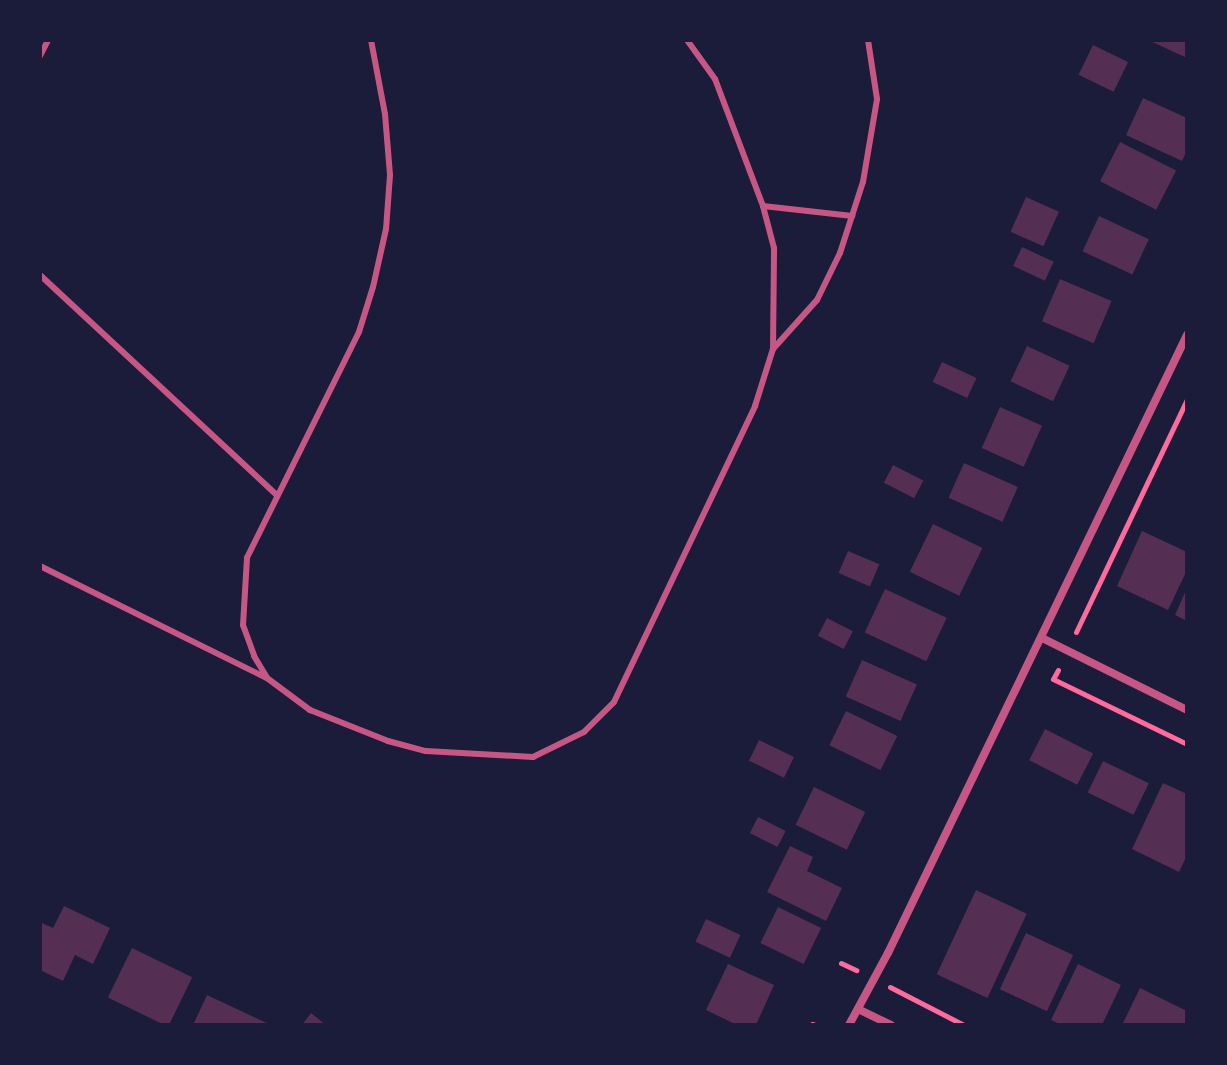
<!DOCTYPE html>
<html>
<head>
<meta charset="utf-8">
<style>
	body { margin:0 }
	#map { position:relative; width:1227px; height:1065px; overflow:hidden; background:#1b1b3a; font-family:Arial,sans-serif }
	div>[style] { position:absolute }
	.building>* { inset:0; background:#542f53; transform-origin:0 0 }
	.path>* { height:5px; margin:-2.5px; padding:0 2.5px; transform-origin:2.5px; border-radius:2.5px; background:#ff6b9d }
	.service>* { height:6px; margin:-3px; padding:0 3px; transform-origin:3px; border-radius:3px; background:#c65784 }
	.minor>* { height:8px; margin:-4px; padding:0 4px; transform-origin:4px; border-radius:4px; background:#c65784 }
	span { translate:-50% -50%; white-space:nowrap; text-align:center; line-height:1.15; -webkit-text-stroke:8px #1b1b3a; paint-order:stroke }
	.frame { position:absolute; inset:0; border:42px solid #1b1b3a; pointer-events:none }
</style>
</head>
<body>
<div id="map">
	<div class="building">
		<i style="clip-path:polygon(1148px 40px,1187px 40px,1187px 58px)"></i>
		<i style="left:1093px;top:45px;width:39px;height:33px;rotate:26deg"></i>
		<i style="clip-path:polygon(1143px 98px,1187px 118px,1187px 150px,1182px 161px,1126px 135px)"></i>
		<i style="left:1120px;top:142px;width:63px;height:44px;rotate:27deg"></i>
		<i style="left:1026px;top:197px;width:36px;height:38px;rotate:24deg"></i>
		<i style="left:1099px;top:216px;width:55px;height:39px;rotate:25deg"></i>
		<i style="left:1022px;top:247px;width:35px;height:21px;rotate:25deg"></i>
		<i style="left:1060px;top:279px;width:56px;height:46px;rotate:23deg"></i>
		<i style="left:1027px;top:346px;width:47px;height:39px;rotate:25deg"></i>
		<i style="left:942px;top:362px;width:38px;height:22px;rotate:25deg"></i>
		<i style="left:1000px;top:407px;width:46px;height:45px;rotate:24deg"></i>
		<i style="left:964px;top:463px;width:59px;height:38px;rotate:24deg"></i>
		<i style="left:893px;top:465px;width:34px;height:20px;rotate:27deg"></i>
		<i style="left:933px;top:524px;width:55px;height:53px;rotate:26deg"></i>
		<i style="clip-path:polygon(1142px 531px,1187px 552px,1187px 570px,1168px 610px,1117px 586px)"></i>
		<i style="left:848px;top:551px;width:34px;height:24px;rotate:23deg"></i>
		<i style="clip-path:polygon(1187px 588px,1187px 621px,1175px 615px)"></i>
		<i style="left:885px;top:589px;width:68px;height:48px;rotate:25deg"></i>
		<i style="left:827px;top:618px;width:29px;height:20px;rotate:27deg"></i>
		<i style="left:862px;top:660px;width:60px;height:40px;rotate:24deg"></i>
		<i style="left:846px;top:711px;width:57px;height:38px;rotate:26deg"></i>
		<i style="left:1045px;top:729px;width:54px;height:35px;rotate:27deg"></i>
		<i style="left:759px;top:740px;width:39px;height:23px;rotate:26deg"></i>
		<i style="left:1103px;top:761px;width:51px;height:35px;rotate:26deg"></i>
		<i style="clip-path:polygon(1163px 783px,1187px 794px,1187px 855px,1179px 872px,1132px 849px)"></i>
		<i style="left:814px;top:787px;width:57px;height:42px;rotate:26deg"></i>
		<i style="left:758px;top:817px;width:31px;height:18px;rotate:27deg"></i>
		<i style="clip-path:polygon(790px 846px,813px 857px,807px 871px,842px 888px,826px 921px,767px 892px)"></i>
		<i style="left:976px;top:890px;width:56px;height:93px;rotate:25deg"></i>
		<i style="clip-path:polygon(64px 906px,110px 928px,93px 964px,75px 955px,63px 981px,40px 970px,40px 922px,53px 928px)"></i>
		<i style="left:778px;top:907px;width:48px;height:40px;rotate:26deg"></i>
		<i style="left:706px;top:919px;width:38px;height:25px;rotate:25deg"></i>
		<i style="left:1026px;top:933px;width:52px;height:62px;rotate:25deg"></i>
		<i style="left:132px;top:948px;width:67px;height:55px;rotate:26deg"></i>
		<i style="clip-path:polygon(728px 964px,774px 985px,756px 1025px,737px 1025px,706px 1010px)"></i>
		<i style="clip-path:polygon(1078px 964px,1121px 985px,1102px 1025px,1062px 1025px,1051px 1020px)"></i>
		<i style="clip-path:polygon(1140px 988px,1187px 1011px,1185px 1025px,1122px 1025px)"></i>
		<i style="clip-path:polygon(207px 995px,271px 1025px,193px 1025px)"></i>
		<i style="clip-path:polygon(311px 1013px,326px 1025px,302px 1025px)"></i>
	</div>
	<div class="path">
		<i style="left:1076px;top:632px;width:258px;rotate:-64.5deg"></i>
		<i style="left:1058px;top:670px;width:10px;rotate:119deg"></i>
		<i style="left:1053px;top:679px;width:149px;rotate:25.9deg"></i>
		<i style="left:841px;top:963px;width:17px;rotate:25deg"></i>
		<i style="left:890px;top:987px;width:83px;rotate:27.2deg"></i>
		<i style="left:812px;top:1024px;width:3px;rotate:18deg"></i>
	</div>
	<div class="service">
		<i style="left:371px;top:40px;width:75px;rotate:79.3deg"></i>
		<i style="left:385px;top:114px;width:61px;rotate:85.3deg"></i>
		<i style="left:390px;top:175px;width:54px;rotate:94.2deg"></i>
		<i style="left:386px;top:229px;width:59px;rotate:102.6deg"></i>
		<i style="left:373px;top:287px;width:47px;rotate:107.3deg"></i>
		<i style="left:359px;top:332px;width:252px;rotate:116.4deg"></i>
		<i style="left:247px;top:558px;width:67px;rotate:93.4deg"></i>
		<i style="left:243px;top:625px;width:33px;rotate:70deg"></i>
		<i style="left:254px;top:656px;width:26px;rotate:59deg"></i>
		<i style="left:267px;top:678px;width:54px;rotate:36.7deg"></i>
		<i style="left:310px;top:710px;width:84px;rotate:21.7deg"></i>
		<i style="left:388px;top:741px;width:39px;rotate:15deg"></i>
		<i style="left:426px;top:751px;width:107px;rotate:3.2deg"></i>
		<i style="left:533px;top:757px;width:57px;rotate:-26.1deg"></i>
		<i style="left:584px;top:732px;width:42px;rotate:-45deg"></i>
		<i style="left:614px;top:702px;width:328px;rotate:-64.5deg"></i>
		<i style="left:755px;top:406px;width:60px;rotate:-72.5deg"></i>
		<i style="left:773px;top:349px;width:101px;rotate:-89.4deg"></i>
		<i style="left:774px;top:248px;width:43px;rotate:-104.7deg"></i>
		<i style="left:763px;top:206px;width:136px;rotate:-110.7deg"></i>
		<i style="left:715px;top:79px;width:48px;rotate:-125.7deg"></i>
		<i style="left:40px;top:56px;width:18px;rotate:-63deg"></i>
		<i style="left:763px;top:206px;width:90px;rotate:6.4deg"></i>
		<i style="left:40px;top:275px;width:322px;rotate:42.9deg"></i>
		<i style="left:773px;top:349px;width:66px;rotate:-48.1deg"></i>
		<i style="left:817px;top:300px;width:52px;rotate:-63.9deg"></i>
		<i style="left:840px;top:253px;width:75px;rotate:-72.1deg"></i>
		<i style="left:863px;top:182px;width:84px;rotate:-80.4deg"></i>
		<i style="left:877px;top:99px;width:60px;rotate:-98.7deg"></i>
		<i style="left:40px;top:566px;width:253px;rotate:26.3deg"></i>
	</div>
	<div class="minor">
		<i style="left:1042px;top:638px;width:162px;rotate:26.4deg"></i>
		<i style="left:858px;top:1009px;width:37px;rotate:26deg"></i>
		<i style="left:849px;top:1025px;width:82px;rotate:-61.6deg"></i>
		<i style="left:888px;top:953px;width:687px;rotate:-64.18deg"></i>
	</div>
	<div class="frame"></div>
</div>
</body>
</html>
